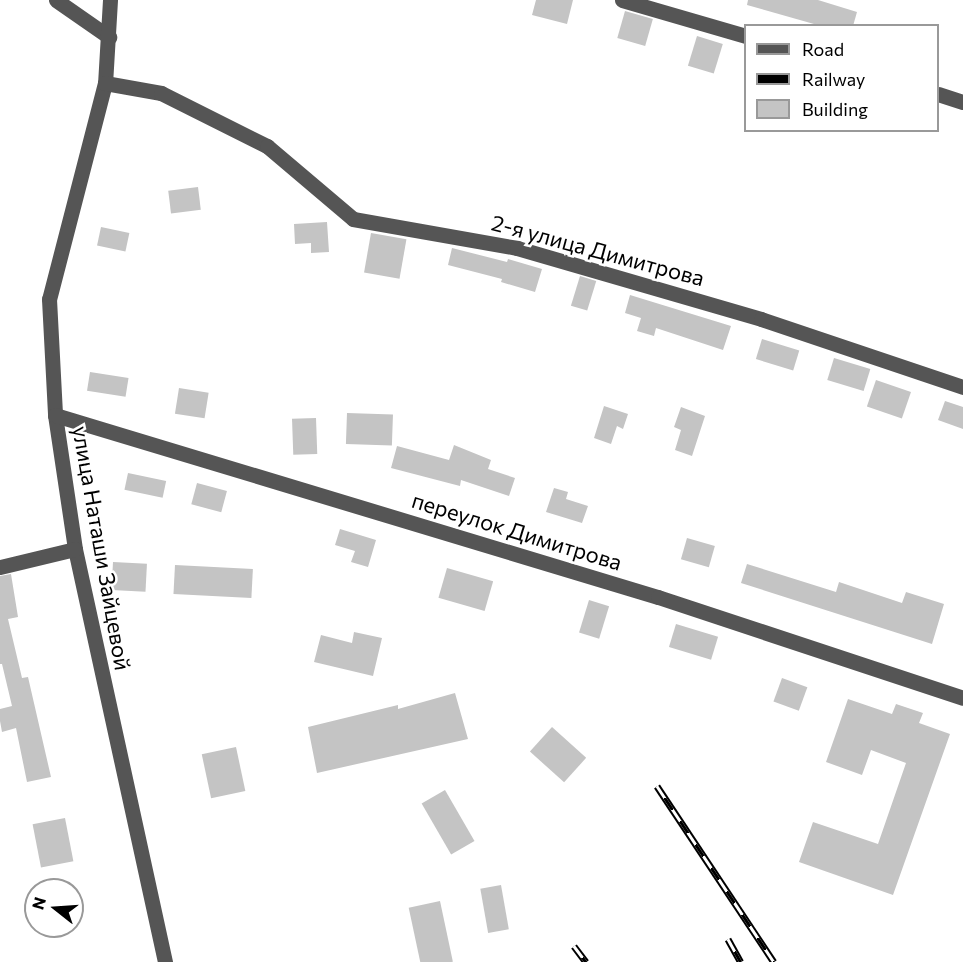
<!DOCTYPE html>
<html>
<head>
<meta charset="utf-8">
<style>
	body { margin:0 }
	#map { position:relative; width:963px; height:962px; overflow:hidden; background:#fff; font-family:Commissioner,sans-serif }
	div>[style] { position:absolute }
	.building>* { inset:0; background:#c4c4c4; transform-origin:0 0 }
	.minor>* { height:15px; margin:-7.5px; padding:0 7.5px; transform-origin:7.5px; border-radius:7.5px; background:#555 }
	.rail>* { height:7px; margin-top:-3.5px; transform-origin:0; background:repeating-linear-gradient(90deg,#fff 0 14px,#000 0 28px); box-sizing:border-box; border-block:2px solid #000 }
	span { translate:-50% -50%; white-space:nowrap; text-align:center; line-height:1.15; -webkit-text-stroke:5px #fff; paint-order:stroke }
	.street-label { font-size:22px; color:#000 }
	.legend { position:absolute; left:744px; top:24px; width:195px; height:108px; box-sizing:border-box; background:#fff; border:2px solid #999; margin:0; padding:8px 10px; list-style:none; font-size:18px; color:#000 }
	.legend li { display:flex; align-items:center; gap:12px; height:30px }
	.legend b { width:30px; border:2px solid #999 }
	.north { position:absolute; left:24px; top:878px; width:60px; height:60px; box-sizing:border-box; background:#fff; border:2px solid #999; border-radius:50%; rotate:287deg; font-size:16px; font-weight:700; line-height:24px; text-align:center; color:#000 }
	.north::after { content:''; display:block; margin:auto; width:21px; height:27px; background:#000; clip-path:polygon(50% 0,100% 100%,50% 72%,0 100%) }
</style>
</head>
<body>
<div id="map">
	<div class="building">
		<i style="clip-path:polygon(536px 0,573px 0,567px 24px,532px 15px)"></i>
		<i style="clip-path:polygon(748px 0,818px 0,857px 12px,853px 26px,821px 26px,747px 5px)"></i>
		<i style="left:625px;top:11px;width:29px;height:28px;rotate:16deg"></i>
		<i style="left:697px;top:36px;width:27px;height:31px;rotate:17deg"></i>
		<i style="left:198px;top:187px;width:23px;height:30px;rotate:83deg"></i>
		<i style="clip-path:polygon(327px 222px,329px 252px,311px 253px,311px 243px,295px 244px,294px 224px)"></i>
		<i style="left:101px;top:227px;width:29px;height:19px;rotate:12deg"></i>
		<i style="left:371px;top:233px;width:36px;height:40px;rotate:10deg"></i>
		<i style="clip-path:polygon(452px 248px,507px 262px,508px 259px,542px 269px,535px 292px,501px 282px,502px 279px,448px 265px)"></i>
		<i style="left:580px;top:276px;width:17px;height:31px;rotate:17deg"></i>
		<i style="clip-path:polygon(630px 295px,731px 326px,723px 350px,656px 328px,654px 336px,637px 331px,641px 318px,625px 313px)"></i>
		<i style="left:762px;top:339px;width:39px;height:21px;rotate:17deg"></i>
		<i style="left:834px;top:358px;width:38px;height:23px;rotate:17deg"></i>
		<i style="left:90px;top:372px;width:39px;height:19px;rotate:9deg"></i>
		<i style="left:876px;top:380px;width:37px;height:28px;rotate:19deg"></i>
		<i style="left:179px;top:388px;width:30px;height:26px;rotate:9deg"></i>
		<i style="clip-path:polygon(945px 401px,963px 407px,963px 429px,938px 420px)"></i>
		<i style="clip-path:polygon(604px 406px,628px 414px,623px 429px,617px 426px,611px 444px,594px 438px)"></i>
		<i style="clip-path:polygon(681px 407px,705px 416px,692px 456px,675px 450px,681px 430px,674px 427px)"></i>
		<i style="left:347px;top:413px;width:46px;height:31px;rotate:2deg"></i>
		<i style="left:316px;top:418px;width:36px;height:24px;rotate:88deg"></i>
		<i style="clip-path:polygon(454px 445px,491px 460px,488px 469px,515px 478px,509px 496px,461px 480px,460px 486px,391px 468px,397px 446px,449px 460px)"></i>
		<i style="left:128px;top:473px;width:39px;height:17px;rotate:12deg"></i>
		<i style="left:197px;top:483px;width:31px;height:22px;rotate:15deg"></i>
		<i style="clip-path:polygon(554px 488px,568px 492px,566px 499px,588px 506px,582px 523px,546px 512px)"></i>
		<i style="clip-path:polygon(340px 529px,376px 540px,368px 567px,351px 562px,355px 551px,335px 545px)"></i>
		<i style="left:687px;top:538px;width:29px;height:22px;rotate:16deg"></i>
		<i style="left:113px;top:562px;width:34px;height:28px;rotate:3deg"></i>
		<i style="clip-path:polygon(747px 564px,836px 592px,839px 582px,902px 603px,906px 592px,944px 604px,932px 644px,741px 583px)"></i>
		<i style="left:175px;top:565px;width:78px;height:29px;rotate:3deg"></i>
		<i style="left:447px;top:568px;width:48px;height:31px;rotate:16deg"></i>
		<i style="clip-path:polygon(11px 574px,18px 617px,8px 619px,22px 678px,28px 677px,51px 777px,27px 782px,16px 728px,2px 732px,0 721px,0 709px,12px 706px,2px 664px,0 664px,0 576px)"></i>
		<i style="left:589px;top:600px;width:21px;height:34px;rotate:17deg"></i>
		<i style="left:676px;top:624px;width:44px;height:24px;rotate:17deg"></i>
		<i style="clip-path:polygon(354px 632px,382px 638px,373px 676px,314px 662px,321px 635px,352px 643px)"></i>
		<i style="left:782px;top:678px;width:27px;height:25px;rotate:20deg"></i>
		<i style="clip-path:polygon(455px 693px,468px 739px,317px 773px,308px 727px,398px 705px,398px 709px)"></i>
		<i style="clip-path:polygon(848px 699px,892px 714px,896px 704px,923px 713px,919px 723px,950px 734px,893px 895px,799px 862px,813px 822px,878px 844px,906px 763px,871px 750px,862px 775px,826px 762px)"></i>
		<i style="left:552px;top:727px;width:46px;height:33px;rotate:42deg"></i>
		<i style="left:236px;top:747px;width:45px;height:35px;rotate:78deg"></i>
		<i style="left:445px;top:790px;width:59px;height:27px;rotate:60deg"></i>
		<i style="left:65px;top:818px;width:44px;height:33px;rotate:79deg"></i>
		<i style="left:501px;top:885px;width:45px;height:21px;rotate:80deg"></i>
		<i style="left:440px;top:901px;width:62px;height:32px;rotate:78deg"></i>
	</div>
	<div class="minor">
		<i style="left:56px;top:0;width:65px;rotate:34.9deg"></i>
		<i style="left:110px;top:0;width:83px;rotate:93.4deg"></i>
		<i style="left:105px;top:83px;width:223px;rotate:104.5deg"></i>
		<i style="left:49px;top:299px;width:116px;rotate:87deg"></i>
		<i style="left:55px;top:415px;width:135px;rotate:81.5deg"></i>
		<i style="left:75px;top:549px;width:423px;rotate:77.7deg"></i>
		<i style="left:622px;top:0;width:129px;rotate:16.2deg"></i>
		<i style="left:105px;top:83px;width:57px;rotate:10.1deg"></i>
		<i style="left:161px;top:93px;width:119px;rotate:26.6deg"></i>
		<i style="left:267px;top:146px;width:113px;rotate:40.3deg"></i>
		<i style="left:353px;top:219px;width:167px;rotate:10deg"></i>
		<i style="left:517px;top:248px;width:254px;rotate:16.2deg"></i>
		<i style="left:761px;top:319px;width:213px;rotate:18.6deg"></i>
		<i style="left:938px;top:94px;width:26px;rotate:18deg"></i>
		<i style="left:55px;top:415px;width:630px;rotate:16.8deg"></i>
		<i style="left:658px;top:597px;width:321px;rotate:18.3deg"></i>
		<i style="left:0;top:567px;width:77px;rotate:-13.5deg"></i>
	</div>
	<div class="rail">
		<i style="left:657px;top:786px;width:211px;rotate:56.4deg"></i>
		<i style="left:728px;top:939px;width:26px;rotate:61deg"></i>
		<i style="left:574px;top:946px;width:20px;rotate:53deg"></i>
	</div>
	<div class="street-label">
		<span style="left:598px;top:250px;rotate:15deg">2-я улица Димитрова</span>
		<span style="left:517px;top:531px;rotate:17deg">переулок Димитрова</span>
		<span style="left:102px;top:548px;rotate:80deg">улица Наташи Зайцевой</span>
	</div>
	<ul class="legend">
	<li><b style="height:8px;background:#555"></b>Road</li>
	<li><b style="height:8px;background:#000"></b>Railway</li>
	<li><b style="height:16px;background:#c4c4c4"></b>Building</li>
	</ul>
	<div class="north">N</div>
</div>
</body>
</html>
